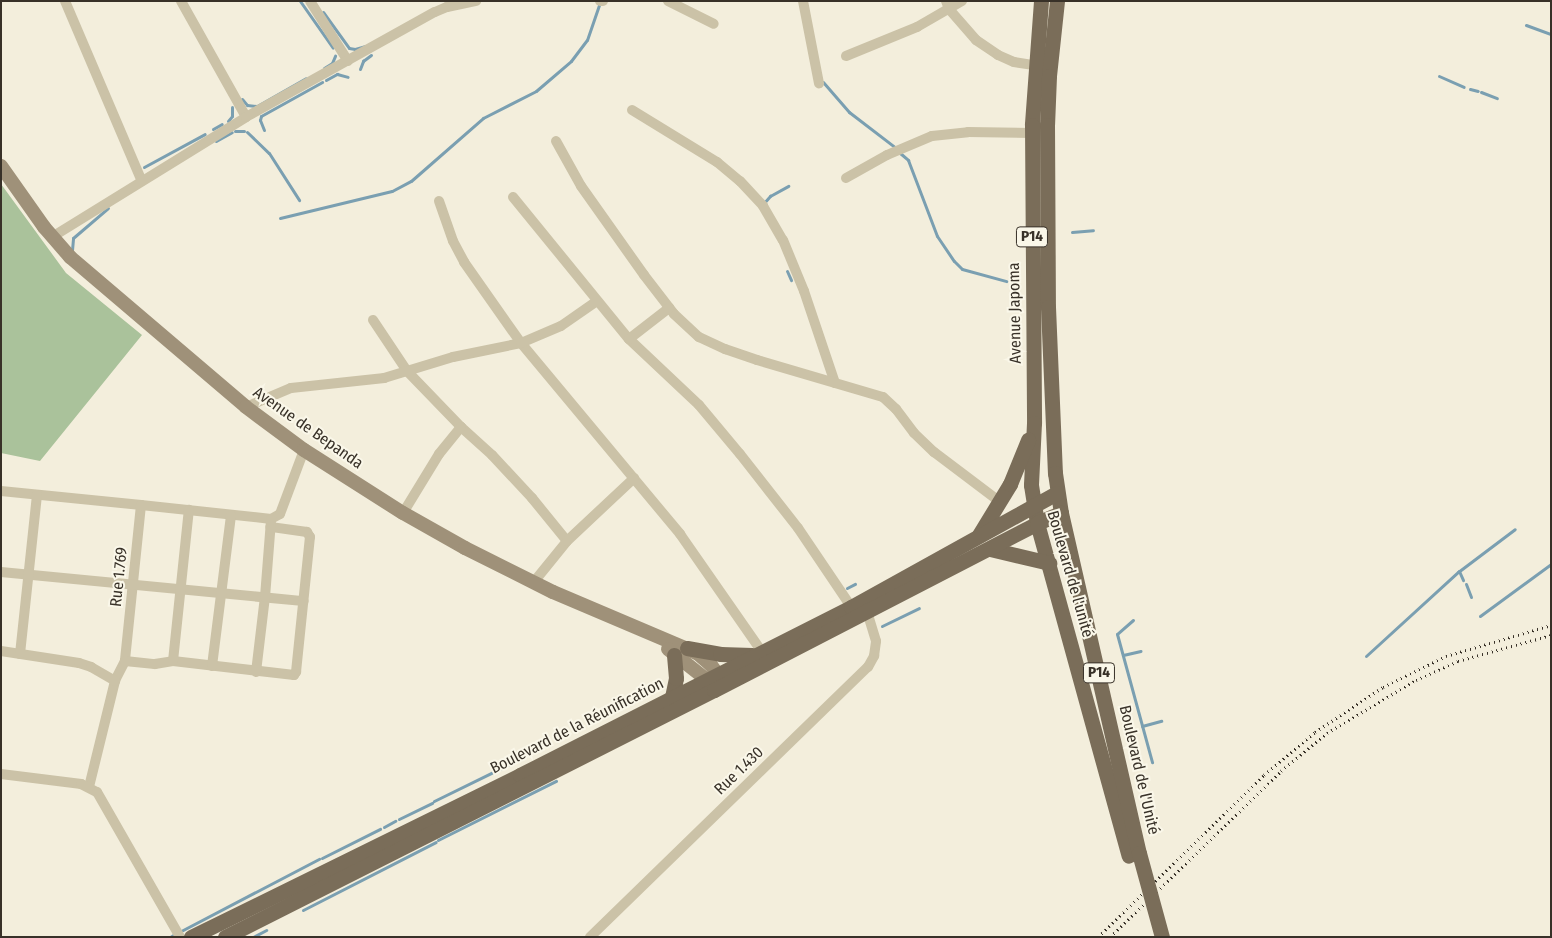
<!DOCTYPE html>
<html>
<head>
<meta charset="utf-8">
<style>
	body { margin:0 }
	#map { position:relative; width:1552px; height:938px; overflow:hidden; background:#f3eedc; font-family:"Fira Sans Condensed",sans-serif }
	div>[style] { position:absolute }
	.green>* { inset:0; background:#aac29b }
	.stream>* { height:3px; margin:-1.5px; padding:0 1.5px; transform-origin:1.5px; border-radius:1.5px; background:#7a9fb1 }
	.street>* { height:10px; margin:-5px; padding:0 5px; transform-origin:5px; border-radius:5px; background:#cbc2a7 }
	.secondary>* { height:14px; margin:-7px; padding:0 7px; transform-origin:7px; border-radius:7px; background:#9f9179 }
	.primary>* { height:15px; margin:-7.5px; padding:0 7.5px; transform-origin:7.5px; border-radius:7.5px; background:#7a6d59 }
	.rail>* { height:3px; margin-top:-1.5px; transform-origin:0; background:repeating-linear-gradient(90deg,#383128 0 1px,transparent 0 5px) }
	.primary-bridge>* { height:15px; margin:-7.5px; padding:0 7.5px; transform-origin:7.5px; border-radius:7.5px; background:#7a6d59 }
	span { translate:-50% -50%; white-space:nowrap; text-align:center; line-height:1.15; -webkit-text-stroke:4px #faf7e9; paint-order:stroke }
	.shield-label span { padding:1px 4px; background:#faf7e9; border:1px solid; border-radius:4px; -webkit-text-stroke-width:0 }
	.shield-label { font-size:15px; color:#383128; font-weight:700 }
	.street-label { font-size:16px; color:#383128 }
	.frame { position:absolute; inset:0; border:2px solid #383128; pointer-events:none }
</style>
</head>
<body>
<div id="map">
	<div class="green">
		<i style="clip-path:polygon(1px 184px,66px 273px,142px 335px,40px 461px,1px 453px)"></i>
	</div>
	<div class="stream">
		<i style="left:300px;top:1px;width:57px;rotate:54.9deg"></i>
		<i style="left:323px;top:12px;width:44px;rotate:54.2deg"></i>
		<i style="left:349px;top:48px;width:6px;rotate:9deg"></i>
		<i style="left:355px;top:49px;width:10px;rotate:-17deg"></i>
		<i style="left:1526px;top:25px;width:27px;rotate:20deg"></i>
		<i style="left:324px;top:68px;width:9px;rotate:-32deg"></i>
		<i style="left:332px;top:63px;width:8px;rotate:-67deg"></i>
		<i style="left:360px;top:69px;width:9px;rotate:-69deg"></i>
		<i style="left:363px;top:61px;width:10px;rotate:-37deg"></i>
		<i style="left:1439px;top:76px;width:27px;rotate:24deg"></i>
		<i style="left:326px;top:80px;width:13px;rotate:-29deg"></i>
		<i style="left:337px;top:74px;width:11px;rotate:15deg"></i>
		<i style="left:823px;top:82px;width:40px;rotate:49deg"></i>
		<i style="left:849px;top:112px;width:59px;rotate:37.5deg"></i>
		<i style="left:1470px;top:89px;width:8px;rotate:14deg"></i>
		<i style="left:1481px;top:92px;width:17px;rotate:21deg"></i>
		<i style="left:242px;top:99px;width:8px;rotate:50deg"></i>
		<i style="left:247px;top:105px;width:10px;rotate:6deg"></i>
		<i style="left:257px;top:106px;width:56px;rotate:-29.7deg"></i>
		<i style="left:228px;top:121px;width:6px;rotate:-51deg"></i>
		<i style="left:232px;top:116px;width:9px;rotate:-90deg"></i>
		<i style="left:213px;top:129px;width:10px;rotate:-29deg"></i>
		<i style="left:264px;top:130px;width:11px;rotate:-112deg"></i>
		<i style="left:260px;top:120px;width:4px;rotate:-76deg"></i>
		<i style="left:261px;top:116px;width:70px;rotate:-29.1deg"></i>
		<i style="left:235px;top:131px;width:9px"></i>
		<i style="left:247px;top:132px;width:30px;rotate:44deg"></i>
		<i style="left:269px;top:153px;width:56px;rotate:57.4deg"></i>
		<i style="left:216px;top:141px;width:18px;rotate:-29deg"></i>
		<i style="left:900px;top:153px;width:11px;rotate:41deg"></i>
		<i style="left:908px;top:160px;width:81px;rotate:69.1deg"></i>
		<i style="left:937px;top:236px;width:30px;rotate:56deg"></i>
		<i style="left:954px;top:261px;width:11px;rotate:45deg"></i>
		<i style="left:962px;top:269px;width:46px;rotate:15.3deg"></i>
		<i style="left:144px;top:167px;width:69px;rotate:-28.4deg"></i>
		<i style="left:763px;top:204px;width:11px;rotate:-49deg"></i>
		<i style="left:770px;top:196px;width:21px;rotate:-29deg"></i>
		<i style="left:280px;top:218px;width:115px;rotate:-13.6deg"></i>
		<i style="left:392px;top:191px;width:21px;rotate:-28deg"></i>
		<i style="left:411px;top:181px;width:96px;rotate:-41.2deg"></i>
		<i style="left:483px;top:118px;width:59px;rotate:-27deg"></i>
		<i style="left:536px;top:91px;width:46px;rotate:-40.6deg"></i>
		<i style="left:571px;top:61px;width:26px;rotate:-53deg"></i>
		<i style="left:587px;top:40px;width:40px;rotate:-71.1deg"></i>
		<i style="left:1072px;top:232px;width:21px;rotate:-5deg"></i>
		<i style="left:72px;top:250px;width:12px;rotate:-85deg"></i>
		<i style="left:73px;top:238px;width:46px;rotate:-40.6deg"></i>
		<i style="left:787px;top:271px;width:10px;rotate:66deg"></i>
		<i style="left:1459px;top:571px;width:10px;rotate:66deg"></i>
		<i style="left:1466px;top:584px;width:14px;rotate:69deg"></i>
		<i style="left:847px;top:588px;width:9px;rotate:-27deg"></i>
		<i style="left:1480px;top:616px;width:88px;rotate:-36.2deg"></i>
		<i style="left:1133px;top:620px;width:21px;rotate:139deg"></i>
		<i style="left:1117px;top:634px;width:133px;rotate:74.7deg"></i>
		<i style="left:882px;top:626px;width:41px;rotate:-25.9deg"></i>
		<i style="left:1123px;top:655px;width:18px;rotate:-13deg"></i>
		<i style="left:1366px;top:656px;width:125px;rotate:-42.4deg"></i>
		<i style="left:1458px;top:572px;width:71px;rotate:-37deg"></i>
		<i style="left:638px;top:697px;width:15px;rotate:-28deg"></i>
		<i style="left:1142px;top:726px;width:20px;rotate:-15deg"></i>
		<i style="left:434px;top:801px;width:100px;rotate:-26.1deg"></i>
		<i style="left:399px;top:819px;width:37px;rotate:-26deg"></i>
		<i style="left:384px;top:827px;width:13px;rotate:-29deg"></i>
		<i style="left:438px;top:840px;width:132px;rotate:-26.6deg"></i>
		<i style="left:322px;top:858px;width:65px;rotate:-26.6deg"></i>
		<i style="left:303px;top:910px;width:149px;rotate:-27.1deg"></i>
		<i style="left:181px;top:931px;width:156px;rotate:-27.6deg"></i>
		<i style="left:170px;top:937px;width:6px;rotate:-31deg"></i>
		<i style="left:253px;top:937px;width:15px;rotate:-28deg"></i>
	</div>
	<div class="street">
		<i style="left:65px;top:1px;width:194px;rotate:66.9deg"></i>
		<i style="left:181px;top:1px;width:133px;rotate:60.7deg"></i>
		<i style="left:310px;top:1px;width:71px;rotate:57.7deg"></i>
		<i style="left:600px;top:1px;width:3px"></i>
		<i style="left:668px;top:1px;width:51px;rotate:26.6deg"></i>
		<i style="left:803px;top:1px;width:84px;rotate:79deg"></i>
		<i style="left:946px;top:1px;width:9px;rotate:69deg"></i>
		<i style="left:949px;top:9px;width:41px;rotate:48.9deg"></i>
		<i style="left:976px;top:40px;width:27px;rotate:34deg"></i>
		<i style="left:998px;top:55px;width:17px;rotate:24deg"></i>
		<i style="left:1014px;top:62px;width:20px;rotate:9deg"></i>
		<i style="left:846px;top:56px;width:77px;rotate:-22.2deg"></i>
		<i style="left:917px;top:27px;width:52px;rotate:-30deg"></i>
		<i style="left:632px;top:110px;width:100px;rotate:31.5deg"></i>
		<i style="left:717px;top:162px;width:30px;rotate:40deg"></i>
		<i style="left:740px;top:181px;width:34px;rotate:47deg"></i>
		<i style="left:763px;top:206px;width:39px;rotate:60deg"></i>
		<i style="left:783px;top:240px;width:55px;rotate:67.6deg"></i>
		<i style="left:804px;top:291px;width:97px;rotate:71.4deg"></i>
		<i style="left:556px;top:141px;width:51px;rotate:60.9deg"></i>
		<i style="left:581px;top:186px;width:109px;rotate:54.7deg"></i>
		<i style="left:644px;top:275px;width:49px;rotate:52.4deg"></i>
		<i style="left:674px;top:314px;width:34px;rotate:43deg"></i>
		<i style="left:699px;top:337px;width:29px;rotate:25deg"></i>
		<i style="left:725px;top:349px;width:34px;rotate:19deg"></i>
		<i style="left:757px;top:360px;width:131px;rotate:16.4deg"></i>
		<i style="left:883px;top:397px;width:18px;rotate:43deg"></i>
		<i style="left:896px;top:409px;width:30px;rotate:53deg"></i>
		<i style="left:914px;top:433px;width:28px;rotate:44deg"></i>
		<i style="left:934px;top:452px;width:83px;rotate:37.1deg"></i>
		<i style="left:846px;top:178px;width:47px;rotate:-29.3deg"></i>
		<i style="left:887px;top:155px;width:49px;rotate:-22.9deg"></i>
		<i style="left:932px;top:136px;width:36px;rotate:-6deg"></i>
		<i style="left:968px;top:132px;width:64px;rotate:0.9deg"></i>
		<i style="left:513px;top:197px;width:183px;rotate:50.8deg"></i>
		<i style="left:629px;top:339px;width:96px;rotate:43.3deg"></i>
		<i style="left:699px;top:405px;width:64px;rotate:50.1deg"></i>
		<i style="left:740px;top:454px;width:94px;rotate:51.9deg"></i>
		<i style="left:798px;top:528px;width:100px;rotate:56deg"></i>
		<i style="left:439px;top:201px;width:42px;rotate:70.7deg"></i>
		<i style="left:453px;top:241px;width:24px;rotate:62deg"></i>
		<i style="left:464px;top:262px;width:99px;rotate:54.9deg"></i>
		<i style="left:521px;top:343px;width:249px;rotate:50.2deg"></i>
		<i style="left:680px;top:534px;width:144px;rotate:55.2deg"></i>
		<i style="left:52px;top:237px;width:228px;rotate:-31.7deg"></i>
		<i style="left:246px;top:117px;width:216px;rotate:-29.1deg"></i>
		<i style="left:435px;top:12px;width:13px;rotate:-23deg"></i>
		<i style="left:447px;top:7px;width:30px;rotate:-12deg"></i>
		<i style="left:373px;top:320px;width:61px;rotate:56.3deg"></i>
		<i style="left:407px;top:371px;width:78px;rotate:46deg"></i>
		<i style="left:461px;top:427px;width:42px;rotate:42.1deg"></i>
		<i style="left:492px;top:455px;width:59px;rotate:47.1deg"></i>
		<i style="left:532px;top:498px;width:55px;rotate:50.9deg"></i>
		<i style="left:629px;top:339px;width:51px;rotate:-37.8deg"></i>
		<i style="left:246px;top:407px;width:49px;rotate:-22.9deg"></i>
		<i style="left:291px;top:388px;width:94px;rotate:-6.1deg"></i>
		<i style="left:384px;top:378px;width:72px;rotate:-16.9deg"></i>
		<i style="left:453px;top:357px;width:69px;rotate:-11.6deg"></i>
		<i style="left:521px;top:343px;width:43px;rotate:-23deg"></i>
		<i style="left:561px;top:326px;width:44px;rotate:-34.8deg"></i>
		<i style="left:1px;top:491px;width:141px;rotate:5.7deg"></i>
		<i style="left:141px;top:505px;width:157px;rotate:95.9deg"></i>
		<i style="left:125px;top:661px;width:22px;rotate:117deg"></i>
		<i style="left:115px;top:681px;width:109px;rotate:103.8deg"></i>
		<i style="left:141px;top:505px;width:131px;rotate:6.1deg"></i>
		<i style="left:271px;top:519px;width:10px;rotate:-29deg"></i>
		<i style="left:280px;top:514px;width:68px;rotate:-69.4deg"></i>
		<i style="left:403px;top:513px;width:69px;rotate:-58.6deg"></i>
		<i style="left:439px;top:454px;width:35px;rotate:-51deg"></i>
		<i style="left:1px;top:572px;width:304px;rotate:5.5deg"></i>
		<i style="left:533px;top:583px;width:54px;rotate:-51deg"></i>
		<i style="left:567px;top:541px;width:92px;rotate:-43.2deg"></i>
		<i style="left:1px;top:651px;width:79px;rotate:8.7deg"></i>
		<i style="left:79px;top:663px;width:13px;rotate:18deg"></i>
		<i style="left:91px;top:667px;width:28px;rotate:30deg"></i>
		<i style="left:20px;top:654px;width:160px;rotate:-83.9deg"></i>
		<i style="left:125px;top:661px;width:30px;rotate:6deg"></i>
		<i style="left:155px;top:664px;width:18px;rotate:-9deg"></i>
		<i style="left:173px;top:661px;width:122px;rotate:6.6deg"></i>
		<i style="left:294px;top:675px;width:4px;rotate:-56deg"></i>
		<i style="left:296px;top:672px;width:136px;rotate:-84.1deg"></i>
		<i style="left:310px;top:537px;width:6px;rotate:-121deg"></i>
		<i style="left:307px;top:532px;width:37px;rotate:-172deg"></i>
		<i style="left:173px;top:661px;width:152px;rotate:-84deg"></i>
		<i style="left:212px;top:666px;width:152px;rotate:-82.8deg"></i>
		<i style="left:256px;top:672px;width:76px;rotate:-83.2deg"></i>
		<i style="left:265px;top:597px;width:77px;rotate:-85.5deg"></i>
		<i style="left:1px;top:774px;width:81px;rotate:7.1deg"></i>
		<i style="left:81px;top:784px;width:18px;rotate:27deg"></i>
		<i style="left:97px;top:792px;width:167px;rotate:60.2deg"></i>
		<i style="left:590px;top:937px;width:388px;rotate:-44.2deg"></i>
		<i style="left:868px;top:667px;width:13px;rotate:-61deg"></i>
		<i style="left:874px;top:656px;width:15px;rotate:-82deg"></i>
		<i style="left:876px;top:641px;width:30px;rotate:-107deg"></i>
	</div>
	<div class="secondary">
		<i style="left:1px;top:166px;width:75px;rotate:54.8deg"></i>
		<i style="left:44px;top:227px;width:40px;rotate:49deg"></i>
		<i style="left:70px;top:257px;width:231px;rotate:40.4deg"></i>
		<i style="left:246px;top:407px;width:72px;rotate:36.6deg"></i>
		<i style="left:304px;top:450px;width:117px;rotate:32.5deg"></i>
		<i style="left:403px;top:513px;width:71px;rotate:29.4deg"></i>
		<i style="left:465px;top:548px;width:98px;rotate:26.6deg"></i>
		<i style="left:553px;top:592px;width:156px;rotate:23deg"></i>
		<i style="left:697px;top:653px;width:18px;rotate:41deg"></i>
		<i style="left:711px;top:665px;width:22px;rotate:54deg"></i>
		<i style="left:668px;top:649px;width:50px;rotate:38.5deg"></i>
		<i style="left:707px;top:680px;width:9px;rotate:54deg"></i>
	</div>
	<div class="primary">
		<i style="left:1041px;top:1px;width:124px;rotate:94.2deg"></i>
		<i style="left:1032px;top:125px;width:298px;rotate:89.6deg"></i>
		<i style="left:1034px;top:423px;width:62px;rotate:92.8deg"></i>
		<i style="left:1031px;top:485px;width:38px;rotate:81deg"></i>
		<i style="left:1037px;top:523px;width:345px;rotate:74.6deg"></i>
		<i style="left:1057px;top:1px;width:75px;rotate:96.1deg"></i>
		<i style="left:1049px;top:76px;width:49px;rotate:92.3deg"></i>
		<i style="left:1047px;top:125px;width:182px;rotate:89.7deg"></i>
		<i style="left:1048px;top:307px;width:166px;rotate:87.6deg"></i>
		<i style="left:1055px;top:473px;width:40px;rotate:81.5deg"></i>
		<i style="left:1061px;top:513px;width:349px;rotate:77.1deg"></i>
		<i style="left:979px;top:535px;width:60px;rotate:-58.7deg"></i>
		<i style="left:1010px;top:484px;width:48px;rotate:-67.8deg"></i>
		<i style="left:990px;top:549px;width:61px;rotate:13.3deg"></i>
		<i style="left:687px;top:648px;width:34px;rotate:10deg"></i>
		<i style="left:720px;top:654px;width:32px;rotate:2deg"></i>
		<i style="left:672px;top:697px;width:19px;rotate:-78deg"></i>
		<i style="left:676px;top:678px;width:23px;rotate:-95deg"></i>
		<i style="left:191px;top:937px;width:367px;rotate:-26.2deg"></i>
		<i style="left:520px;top:775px;width:371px;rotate:-26.9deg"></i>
		<i style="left:851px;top:607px;width:235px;rotate:-29deg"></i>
		<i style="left:225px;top:937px;width:548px;rotate:-26.8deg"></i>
		<i style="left:714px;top:690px;width:364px;rotate:-27.3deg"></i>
		<i style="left:1037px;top:523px;width:26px;rotate:-23deg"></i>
	</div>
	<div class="rail">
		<i style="left:1098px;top:937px;width:232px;rotate:-44.3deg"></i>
		<i style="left:1264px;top:775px;width:67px;rotate:-40.1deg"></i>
		<i style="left:1315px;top:732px;width:82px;rotate:-33.5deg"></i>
		<i style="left:1383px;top:687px;width:70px;rotate:-26.2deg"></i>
		<i style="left:1446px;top:656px;width:109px;rotate:-16.4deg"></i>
		<i style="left:1110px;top:937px;width:238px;rotate:-44.1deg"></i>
		<i style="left:1281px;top:771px;width:60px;rotate:-39.6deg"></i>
		<i style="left:1327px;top:733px;width:104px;rotate:-30.8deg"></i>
		<i style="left:1416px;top:680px;width:46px;rotate:-24.3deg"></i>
		<i style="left:1458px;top:661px;width:97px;rotate:-15.6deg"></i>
	</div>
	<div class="primary-bridge">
		<i style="left:1139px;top:853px;width:87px;rotate:74.7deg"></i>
	</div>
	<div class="shield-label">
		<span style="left:1032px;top:237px">P14</span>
		<span style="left:1099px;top:673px">P14</span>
	</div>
	<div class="street-label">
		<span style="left:1015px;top:313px;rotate:-91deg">Avenue Japoma</span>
		<span style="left:308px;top:428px;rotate:35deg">Avenue de Bepanda</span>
		<span style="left:1070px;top:574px;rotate:74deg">Boulevard de l'unité</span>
		<span style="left:119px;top:577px;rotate:-84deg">Rue 1.769</span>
		<span style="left:577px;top:726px;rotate:-27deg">Boulevard de la Réunification</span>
		<span style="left:1139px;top:770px;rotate:77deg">Boulevard de l'Unité</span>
		<span style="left:739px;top:771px;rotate:-44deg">Rue 1.430</span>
	</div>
	<div class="frame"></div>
</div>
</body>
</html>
